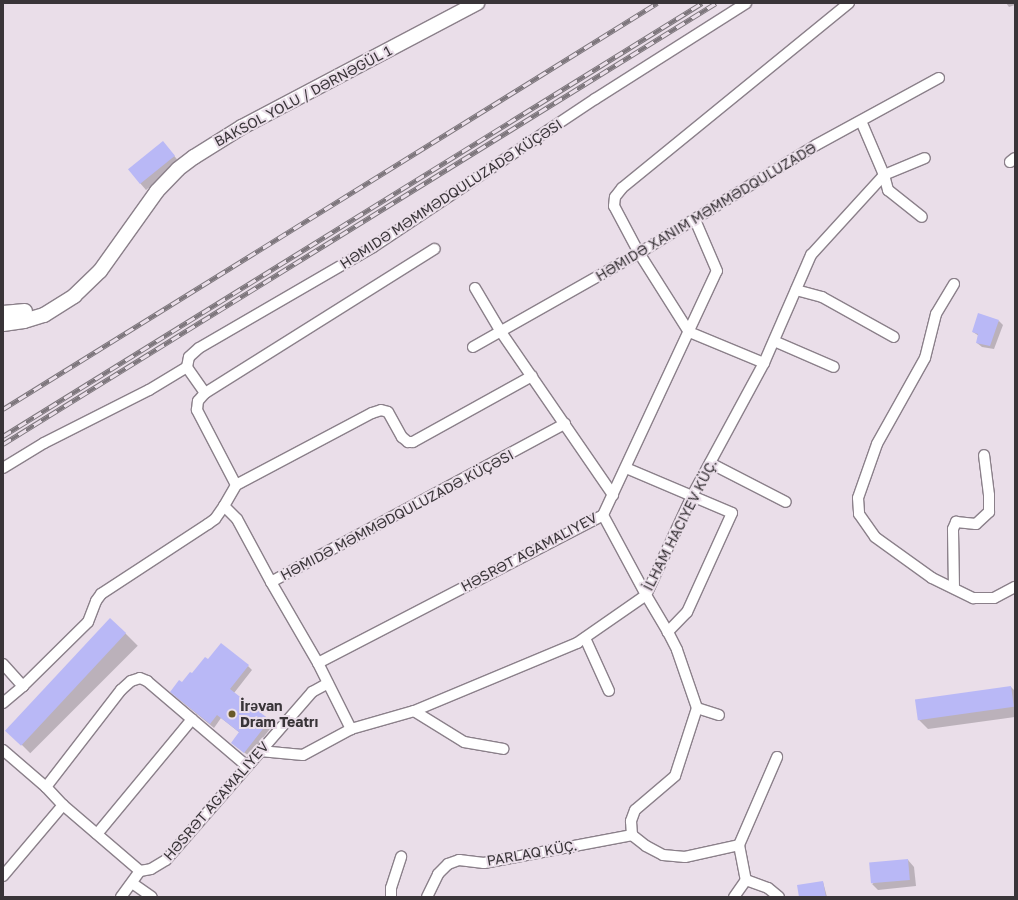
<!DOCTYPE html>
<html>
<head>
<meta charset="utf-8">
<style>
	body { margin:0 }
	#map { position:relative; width:1018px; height:900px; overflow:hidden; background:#eadee9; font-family:"Golos Text",sans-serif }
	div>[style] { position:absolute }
	.shadow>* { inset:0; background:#0003; transform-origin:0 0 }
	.building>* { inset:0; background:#b9b8f6; transform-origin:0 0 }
	.roads { filter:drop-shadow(1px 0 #8b808a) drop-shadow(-1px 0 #8b808a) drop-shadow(0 1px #8b808a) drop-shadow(0 -1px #8b808a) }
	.street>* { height:10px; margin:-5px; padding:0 5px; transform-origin:5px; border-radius:5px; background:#fff }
	.secondary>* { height:14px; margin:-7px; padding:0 7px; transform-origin:7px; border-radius:7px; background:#fff }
	.rail>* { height:4.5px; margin-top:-2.25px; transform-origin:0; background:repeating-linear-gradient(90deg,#eadee9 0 9px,#7d767c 0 18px); box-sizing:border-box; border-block:1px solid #7d767c }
	.dots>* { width:11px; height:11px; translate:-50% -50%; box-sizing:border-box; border:2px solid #eadee9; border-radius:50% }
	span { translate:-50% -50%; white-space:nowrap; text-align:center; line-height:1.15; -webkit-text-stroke:4px #eadee9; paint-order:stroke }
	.street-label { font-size:14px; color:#393438 }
	.poi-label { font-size:14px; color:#393438; font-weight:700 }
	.left { translate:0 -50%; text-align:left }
	.frame { position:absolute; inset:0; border:4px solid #393438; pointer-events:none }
</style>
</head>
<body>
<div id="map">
	<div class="shadow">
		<i style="clip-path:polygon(1006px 3px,1015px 3px,1015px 5px,1009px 7px)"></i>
		<i style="clip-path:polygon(163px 142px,180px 163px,146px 190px,140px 183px)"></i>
		<i style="clip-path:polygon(999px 321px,1003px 325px,994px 349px,982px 347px,977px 343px,979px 336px,973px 332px)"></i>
		<i style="left:125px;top:633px;width:18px;height:152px;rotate:45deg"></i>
		<i style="clip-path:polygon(208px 661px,248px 666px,252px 670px,234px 693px,273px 725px,249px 756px,237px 747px,240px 733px,221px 718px,214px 728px,175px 696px,182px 683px)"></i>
		<i style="clip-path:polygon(1011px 687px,1015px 691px,1015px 717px,928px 729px,919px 720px)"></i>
		<i style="clip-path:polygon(908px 860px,914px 867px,916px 886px,878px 890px,872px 884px)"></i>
		<i style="clip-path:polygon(823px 882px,827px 897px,800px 897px)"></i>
	</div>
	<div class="building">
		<i style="left:163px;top:141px;width:19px;height:45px;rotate:51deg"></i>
		<i style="clip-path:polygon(978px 313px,999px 320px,990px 346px,976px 343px,978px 334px,972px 332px)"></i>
		<i style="left:110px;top:618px;width:22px;height:154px;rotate:43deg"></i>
		<i style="clip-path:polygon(221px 643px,249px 665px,230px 689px,270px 720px,244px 753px,231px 743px,239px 732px,217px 715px,210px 724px,170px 692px,179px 680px,182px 682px,190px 672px,192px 673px,205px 657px,208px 659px)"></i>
		<i style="left:1011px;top:686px;width:21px;height:97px;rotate:82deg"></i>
		<i style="left:908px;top:859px;width:21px;height:39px;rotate:85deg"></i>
		<i style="clip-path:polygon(823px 881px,826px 897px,799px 897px,797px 885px)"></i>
	</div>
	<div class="roads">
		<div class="street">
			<i style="left:861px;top:121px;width:59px;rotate:66.9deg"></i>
			<i style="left:884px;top:175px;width:16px;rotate:75deg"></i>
			<i style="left:888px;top:190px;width:43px;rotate:38.5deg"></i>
			<i style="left:1010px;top:162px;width:6px;rotate:-39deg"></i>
			<i style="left:954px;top:284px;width:35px;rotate:121deg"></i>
			<i style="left:936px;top:314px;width:45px;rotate:104deg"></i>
			<i style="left:925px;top:358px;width:98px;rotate:119.2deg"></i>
			<i style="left:877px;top:444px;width:57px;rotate:109.4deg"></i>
			<i style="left:858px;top:498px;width:16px;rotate:86deg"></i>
			<i style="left:859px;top:514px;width:28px;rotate:55deg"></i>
			<i style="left:875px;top:537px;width:70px;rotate:35.7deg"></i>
			<i style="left:932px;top:578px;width:46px;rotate:26deg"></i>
			<i style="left:973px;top:598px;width:21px"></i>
			<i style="left:994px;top:598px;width:24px;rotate:-28deg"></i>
			<i style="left:475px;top:288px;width:51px;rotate:59.4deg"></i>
			<i style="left:501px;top:332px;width:198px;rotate:55.5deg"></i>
			<i style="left:796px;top:290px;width:27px;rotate:15deg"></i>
			<i style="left:822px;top:297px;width:82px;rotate:29.1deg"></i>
			<i style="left:774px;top:341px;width:65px;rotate:23.4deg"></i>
			<i style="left:473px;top:347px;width:191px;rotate:-29.5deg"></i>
			<i style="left:639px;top:253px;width:207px;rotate:-31.4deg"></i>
			<i style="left:816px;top:145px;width:140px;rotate:-28.6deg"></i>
			<i style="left:764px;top:363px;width:81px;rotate:-157.5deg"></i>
			<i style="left:689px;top:332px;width:93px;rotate:-122.3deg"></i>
			<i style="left:639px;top:253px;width:53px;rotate:-118deg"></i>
			<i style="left:614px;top:206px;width:9px;rotate:-84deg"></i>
			<i style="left:615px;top:197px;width:11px;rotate:-52deg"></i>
			<i style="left:622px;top:188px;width:293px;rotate:-39.2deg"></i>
			<i style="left:205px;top:393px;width:32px;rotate:-125deg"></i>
			<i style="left:187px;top:367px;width:10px;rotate:-79deg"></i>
			<i style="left:189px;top:357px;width:13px;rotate:-42deg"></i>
			<i style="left:199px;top:348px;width:201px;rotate:-30.1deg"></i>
			<i style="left:373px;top:247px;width:267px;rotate:-33.7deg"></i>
			<i style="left:595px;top:99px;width:179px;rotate:-32.4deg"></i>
			<i style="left:710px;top:463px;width:85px;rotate:27.2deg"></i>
			<i style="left:3px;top:468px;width:48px;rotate:-31.4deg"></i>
			<i style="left:44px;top:443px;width:118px;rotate:-26.8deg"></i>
			<i style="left:149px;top:390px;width:44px;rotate:-31.2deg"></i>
			<i style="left:626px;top:468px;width:115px;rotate:23deg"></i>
			<i style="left:732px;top:513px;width:109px;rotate:114.4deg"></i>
			<i style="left:687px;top:612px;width:28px;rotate:134deg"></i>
			<i style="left:236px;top:485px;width:85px;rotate:-117.5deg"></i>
			<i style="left:197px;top:410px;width:9px;rotate:-84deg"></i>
			<i style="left:198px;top:401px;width:11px;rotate:-49deg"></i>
			<i style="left:205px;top:393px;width:271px;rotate:-32.1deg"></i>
			<i style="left:224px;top:506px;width:18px;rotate:45deg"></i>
			<i style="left:237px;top:519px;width:72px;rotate:61.6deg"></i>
			<i style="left:271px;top:582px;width:94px;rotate:59.9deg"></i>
			<i style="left:318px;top:663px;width:74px;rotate:63.4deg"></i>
			<i style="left:603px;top:515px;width:91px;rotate:61.7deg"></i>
			<i style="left:646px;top:595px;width:43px;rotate:59.3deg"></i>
			<i style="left:668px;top:632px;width:20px;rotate:63deg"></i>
			<i style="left:677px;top:650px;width:61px;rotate:71deg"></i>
			<i style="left:697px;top:708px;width:71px;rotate:107.9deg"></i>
			<i style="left:675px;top:776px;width:52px;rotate:139.6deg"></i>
			<i style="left:635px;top:810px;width:12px;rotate:110deg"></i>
			<i style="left:631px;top:821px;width:14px;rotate:86deg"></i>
			<i style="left:632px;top:835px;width:18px;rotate:38deg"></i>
			<i style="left:646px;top:846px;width:19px;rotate:28deg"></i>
			<i style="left:663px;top:855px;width:22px;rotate:5deg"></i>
			<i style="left:685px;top:857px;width:55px;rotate:-12.5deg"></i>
			<i style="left:739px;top:845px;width:36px;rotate:79deg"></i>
			<i style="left:746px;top:880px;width:23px;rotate:20deg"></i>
			<i style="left:768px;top:888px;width:14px;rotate:39deg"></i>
			<i style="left:271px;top:582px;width:334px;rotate:-28.3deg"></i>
			<i style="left:954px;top:588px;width:59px;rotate:-91deg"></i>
			<i style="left:953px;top:529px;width:8px;rotate:-67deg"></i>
			<i style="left:956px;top:522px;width:20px;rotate:6deg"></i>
			<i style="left:976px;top:524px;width:18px;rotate:-43deg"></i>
			<i style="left:989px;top:512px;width:17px;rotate:-90deg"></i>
			<i style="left:989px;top:495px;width:40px;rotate:-97.1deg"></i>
			<i style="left:585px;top:638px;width:58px;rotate:65.6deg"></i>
			<i style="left:318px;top:663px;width:321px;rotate:-27.4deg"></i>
			<i style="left:603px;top:515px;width:269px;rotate:-65deg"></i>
			<i style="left:717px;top:271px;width:56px;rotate:-113.3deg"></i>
			<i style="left:3px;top:664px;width:30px;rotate:48deg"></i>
			<i style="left:3px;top:703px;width:26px;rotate:-40deg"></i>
			<i style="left:23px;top:686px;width:91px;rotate:-44.6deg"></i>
			<i style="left:88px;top:622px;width:22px;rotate:-69deg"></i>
			<i style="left:96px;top:601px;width:9px;rotate:-54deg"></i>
			<i style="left:101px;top:594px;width:128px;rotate:-33.2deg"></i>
			<i style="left:208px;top:524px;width:9px;rotate:-36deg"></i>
			<i style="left:215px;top:519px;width:16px;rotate:-55deg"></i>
			<i style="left:224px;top:506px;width:24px;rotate:-60deg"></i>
			<i style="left:236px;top:485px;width:154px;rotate:-27.9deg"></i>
			<i style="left:372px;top:413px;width:9px;rotate:-18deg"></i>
			<i style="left:381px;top:410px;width:7px;rotate:16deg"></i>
			<i style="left:388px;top:412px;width:29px;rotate:61deg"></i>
			<i style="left:402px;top:437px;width:8px;rotate:40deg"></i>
			<i style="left:408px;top:442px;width:5px"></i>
			<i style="left:413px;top:442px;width:136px;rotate:-29deg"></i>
			<i style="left:697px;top:708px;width:23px;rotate:18deg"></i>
			<i style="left:414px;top:711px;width:59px;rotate:31.8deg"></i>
			<i style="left:464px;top:742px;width:40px;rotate:10deg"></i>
			<i style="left:3px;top:750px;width:57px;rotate:40.7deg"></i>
			<i style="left:46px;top:787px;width:25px;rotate:47deg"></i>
			<i style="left:63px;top:805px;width:101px;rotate:40.6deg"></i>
			<i style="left:260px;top:751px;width:43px;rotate:5.3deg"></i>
			<i style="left:303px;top:755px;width:55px;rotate:-28.4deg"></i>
			<i style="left:351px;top:729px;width:66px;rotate:-15.9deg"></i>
			<i style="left:414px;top:711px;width:177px;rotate:-22.6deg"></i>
			<i style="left:577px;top:643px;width:84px;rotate:-34.8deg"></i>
			<i style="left:646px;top:595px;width:109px;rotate:-65.1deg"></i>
			<i style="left:692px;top:496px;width:151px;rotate:-61.6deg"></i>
			<i style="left:764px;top:363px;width:118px;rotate:-66.5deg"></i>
			<i style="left:811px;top:255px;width:108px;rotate:-47.6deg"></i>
			<i style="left:884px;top:175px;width:44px;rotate:-22.5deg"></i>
			<i style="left:46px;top:787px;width:123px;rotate:-52.3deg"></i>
			<i style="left:121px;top:690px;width:13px;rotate:-42deg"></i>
			<i style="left:131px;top:681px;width:9px;rotate:-18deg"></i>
			<i style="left:140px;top:678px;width:8px;rotate:23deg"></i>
			<i style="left:147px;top:681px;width:131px;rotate:40.4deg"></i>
			<i style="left:97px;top:834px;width:149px;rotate:-50.4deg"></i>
			<i style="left:739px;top:845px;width:96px;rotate:-66.6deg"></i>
			<i style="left:3px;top:876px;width:93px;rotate:-49.8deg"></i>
			<i style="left:132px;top:883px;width:24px;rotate:35deg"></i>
			<i style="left:121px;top:897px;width:32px;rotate:-54deg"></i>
			<i style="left:140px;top:871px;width:11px;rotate:-10deg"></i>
			<i style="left:151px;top:869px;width:17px;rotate:-31deg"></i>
			<i style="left:166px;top:860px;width:223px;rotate:-49deg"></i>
			<i style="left:312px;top:692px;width:18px;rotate:-29deg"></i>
			<i style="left:391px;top:897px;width:9px;rotate:-90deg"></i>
			<i style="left:391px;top:888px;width:33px;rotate:-72deg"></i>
			<i style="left:427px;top:897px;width:25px;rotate:-64deg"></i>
			<i style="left:438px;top:874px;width:14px;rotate:-45deg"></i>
			<i style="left:448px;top:864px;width:12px;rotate:-20deg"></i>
			<i style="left:459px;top:860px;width:25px;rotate:7deg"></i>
			<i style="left:484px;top:863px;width:151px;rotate:-10.7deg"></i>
			<i style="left:734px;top:897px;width:21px;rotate:-55deg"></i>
		</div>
		<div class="secondary">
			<i style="left:3px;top:313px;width:22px;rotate:-5deg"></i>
			<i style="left:3px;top:324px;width:21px;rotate:-8deg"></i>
			<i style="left:24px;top:321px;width:21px;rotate:-17deg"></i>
			<i style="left:44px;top:315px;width:36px;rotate:-32deg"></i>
			<i style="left:74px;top:296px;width:36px;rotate:-44deg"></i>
			<i style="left:100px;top:271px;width:98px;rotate:-54.5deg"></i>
			<i style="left:157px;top:191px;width:30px;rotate:-46deg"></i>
			<i style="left:178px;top:169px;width:20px;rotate:-37deg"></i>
			<i style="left:194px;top:157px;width:57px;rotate:-32deg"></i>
			<i style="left:242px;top:127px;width:266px;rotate:-27.8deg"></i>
		</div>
	</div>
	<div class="rail">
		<i style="left:3px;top:409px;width:770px;rotate:-31.83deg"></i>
		<i style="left:3px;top:436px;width:822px;rotate:-31.78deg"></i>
		<i style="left:3px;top:444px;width:838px;rotate:-31.74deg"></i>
	</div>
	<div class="dots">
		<i style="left:232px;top:714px;background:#695927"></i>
	</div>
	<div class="street-label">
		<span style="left:303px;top:96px;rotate:-28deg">BAKSOL YOLU / DƏRNƏGÜL 1</span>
		<span style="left:451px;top:194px;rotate:-33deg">HƏMIDƏ MƏMMƏDQULUZADƏ KÜÇƏSI</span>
		<span style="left:706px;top:212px;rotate:-31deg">HƏMIDƏ XANIM MƏMMƏDQULUZADƏ</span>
		<span style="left:397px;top:515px;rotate:-28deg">HƏMIDƏ MƏMMƏDQULUZADƏ KÜÇƏSI</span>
		<span style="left:680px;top:525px;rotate:-63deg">İLHAM HACIYEV KÜÇ.</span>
		<span style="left:529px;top:552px;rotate:-28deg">HƏSRƏT AĞAMALIYEV</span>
		<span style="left:216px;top:801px;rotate:-49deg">HƏSRƏT AĞAMALIYEV</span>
		<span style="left:532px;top:853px;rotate:-10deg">PARLAQ KÜÇ.</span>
	</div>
	<div class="poi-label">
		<span class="left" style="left:240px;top:714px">İrəvan<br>Dram Teatrı</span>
	</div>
	<div class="frame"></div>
</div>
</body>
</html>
